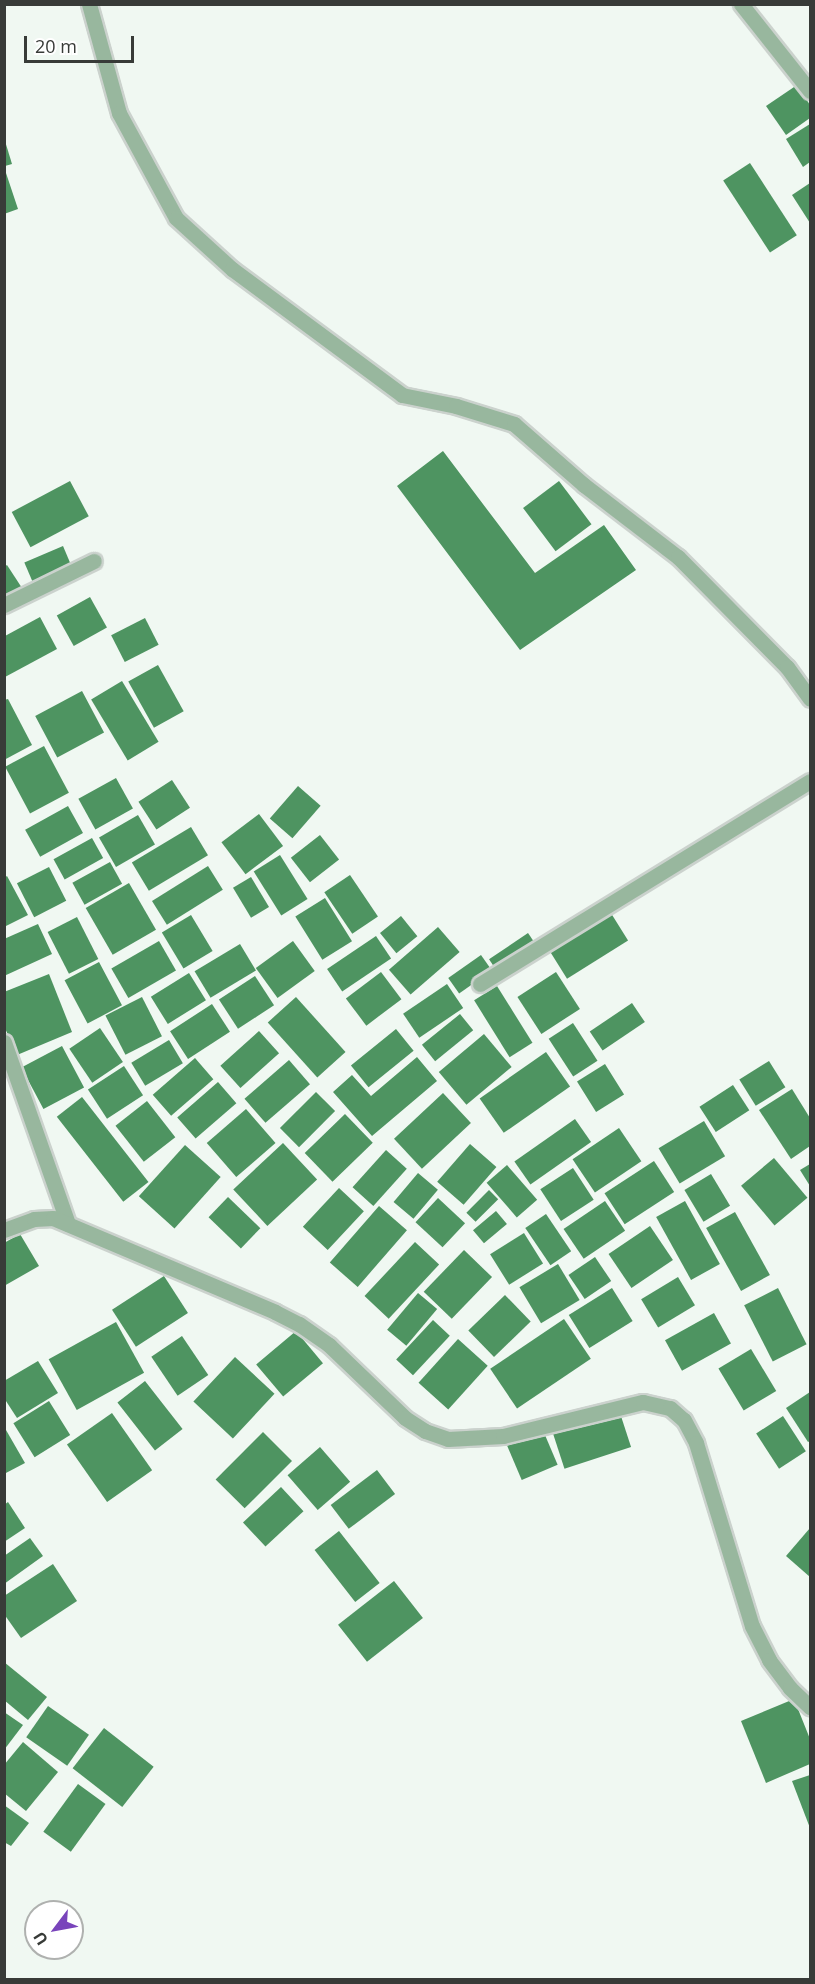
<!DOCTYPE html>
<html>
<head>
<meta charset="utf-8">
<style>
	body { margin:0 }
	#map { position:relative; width:815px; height:1984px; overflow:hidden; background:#f0f8f2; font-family:"Open Sans",sans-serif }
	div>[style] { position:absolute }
	.building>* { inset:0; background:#4e9461; transform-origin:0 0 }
	.roads { filter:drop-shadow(2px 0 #cbd2cd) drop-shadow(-2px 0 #cbd2cd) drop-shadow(0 2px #cbd2cd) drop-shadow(0 -2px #cbd2cd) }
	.minor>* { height:15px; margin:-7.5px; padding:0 7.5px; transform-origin:7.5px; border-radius:7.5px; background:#98b79e }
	span { translate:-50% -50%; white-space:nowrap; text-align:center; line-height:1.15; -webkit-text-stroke:4.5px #fff; paint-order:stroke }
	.frame { position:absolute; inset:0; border:6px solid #383b38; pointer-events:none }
	.north { position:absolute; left:24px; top:1900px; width:60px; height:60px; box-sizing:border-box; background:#fff; border:2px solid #afb1af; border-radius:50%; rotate:238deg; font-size:16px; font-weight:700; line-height:24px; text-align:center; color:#383b38 }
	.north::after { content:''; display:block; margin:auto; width:21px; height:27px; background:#7944bb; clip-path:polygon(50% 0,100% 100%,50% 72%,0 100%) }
	.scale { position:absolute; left:24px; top:36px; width:110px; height:27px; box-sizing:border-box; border:3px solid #383b38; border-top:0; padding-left:8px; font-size:18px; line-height:21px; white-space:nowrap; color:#383b38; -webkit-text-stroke:4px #fff; paint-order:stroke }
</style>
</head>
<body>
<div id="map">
	<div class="building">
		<i style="clip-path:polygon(797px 85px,810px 105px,810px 118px,786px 135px,766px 106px)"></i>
		<i style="clip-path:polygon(810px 124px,810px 162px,803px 167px,786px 139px)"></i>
		<i style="clip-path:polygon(5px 141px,12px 164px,5px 166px)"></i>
		<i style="left:750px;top:163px;width:86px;height:32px;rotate:57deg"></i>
		<i style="clip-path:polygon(5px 170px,18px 209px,4px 214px,4px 171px)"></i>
		<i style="clip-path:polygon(810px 183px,810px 223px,792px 195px)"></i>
		<i style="clip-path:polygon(443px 451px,535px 573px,604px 525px,636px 570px,520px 650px,397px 486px)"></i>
		<i style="left:70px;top:481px;width:40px;height:66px;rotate:62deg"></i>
		<i style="left:559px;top:481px;width:54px;height:45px;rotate:53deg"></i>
		<i style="left:63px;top:546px;width:23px;height:42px;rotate:67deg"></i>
		<i style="clip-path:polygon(7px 565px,22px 588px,4px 598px,4px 567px)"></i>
		<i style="left:90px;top:597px;width:35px;height:38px;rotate:61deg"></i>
		<i style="clip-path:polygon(40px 617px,57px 649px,5px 677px,5px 636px)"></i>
		<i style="left:145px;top:618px;width:30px;height:38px;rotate:63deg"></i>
		<i style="left:158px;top:665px;width:53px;height:34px;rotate:61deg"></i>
		<i style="left:122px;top:681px;width:71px;height:36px;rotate:59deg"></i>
		<i style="left:82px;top:691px;width:47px;height:53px;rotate:62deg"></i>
		<i style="clip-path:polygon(8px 699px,32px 745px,4px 760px,4px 700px)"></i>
		<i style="left:44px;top:746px;width:53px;height:44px;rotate:62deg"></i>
		<i style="left:116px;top:778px;width:35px;height:43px;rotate:61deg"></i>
		<i style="left:172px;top:780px;width:33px;height:40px;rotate:57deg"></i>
		<i style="left:298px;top:786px;width:30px;height:43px;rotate:41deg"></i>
		<i style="left:68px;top:806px;width:31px;height:49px;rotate:61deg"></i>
		<i style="left:259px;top:814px;width:40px;height:47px;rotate:53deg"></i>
		<i style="left:138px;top:815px;width:34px;height:45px;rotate:60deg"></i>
		<i style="left:191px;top:827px;width:33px;height:69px;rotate:59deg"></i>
		<i style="left:320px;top:835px;width:31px;height:37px;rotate:52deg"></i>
		<i style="left:92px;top:838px;width:23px;height:44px;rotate:61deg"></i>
		<i style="left:280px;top:855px;width:52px;height:31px;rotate:58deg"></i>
		<i style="left:110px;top:862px;width:25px;height:43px;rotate:61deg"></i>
		<i style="left:208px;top:866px;width:28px;height:66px;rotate:58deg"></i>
		<i style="left:49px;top:867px;width:38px;height:36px;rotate:63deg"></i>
		<i style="left:350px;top:875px;width:50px;height:31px;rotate:56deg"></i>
		<i style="clip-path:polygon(7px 876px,28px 915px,4px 927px,4px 878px)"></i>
		<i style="left:251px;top:877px;width:35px;height:21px;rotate:59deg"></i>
		<i style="left:129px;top:883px;width:54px;height:50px;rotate:60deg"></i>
		<i style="left:325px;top:898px;width:51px;height:35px;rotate:58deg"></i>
		<i style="left:609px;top:910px;width:36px;height:72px;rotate:58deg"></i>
		<i style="left:191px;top:915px;width:42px;height:34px;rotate:59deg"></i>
		<i style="left:401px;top:916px;width:26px;height:27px;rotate:51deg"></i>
		<i style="left:77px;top:917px;width:47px;height:33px;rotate:63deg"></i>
		<i style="clip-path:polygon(38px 924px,52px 954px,4px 976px,4px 939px)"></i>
		<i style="left:438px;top:927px;width:33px;height:65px;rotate:49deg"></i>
		<i style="left:528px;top:933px;width:14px;height:47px;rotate:56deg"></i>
		<i style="left:376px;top:936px;width:27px;height:59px;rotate:56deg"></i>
		<i style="left:159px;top:941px;width:34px;height:55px;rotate:60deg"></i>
		<i style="left:293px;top:941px;width:37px;height:46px;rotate:54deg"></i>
		<i style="left:240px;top:944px;width:31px;height:53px;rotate:59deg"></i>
		<i style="left:481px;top:955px;width:19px;height:40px;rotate:55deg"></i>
		<i style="left:99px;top:962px;width:49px;height:39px;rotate:62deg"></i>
		<i style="left:381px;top:972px;width:34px;height:44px;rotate:53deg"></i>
		<i style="left:556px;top:972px;width:44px;height:46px;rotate:57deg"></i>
		<i style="left:189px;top:973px;width:32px;height:45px;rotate:58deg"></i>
		<i style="clip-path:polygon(49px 974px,72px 1032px,17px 1055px,4px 1026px,4px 992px)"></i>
		<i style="left:255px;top:976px;width:35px;height:43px;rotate:57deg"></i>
		<i style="left:447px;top:984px;width:29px;height:53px;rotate:56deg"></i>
		<i style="left:497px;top:986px;width:67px;height:27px;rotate:58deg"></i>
		<i style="left:142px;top:997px;width:44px;height:41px;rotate:63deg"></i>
		<i style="left:296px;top:997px;width:74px;height:38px;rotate:48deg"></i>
		<i style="left:632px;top:1003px;width:23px;height:51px;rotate:56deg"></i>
		<i style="left:212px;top:1004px;width:33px;height:50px;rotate:57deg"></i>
		<i style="left:460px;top:1014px;width:21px;height:49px;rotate:51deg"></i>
		<i style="left:573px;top:1023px;width:45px;height:29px;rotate:57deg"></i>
		<i style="left:100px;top:1028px;width:41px;height:37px;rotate:56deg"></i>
		<i style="left:396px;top:1029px;width:28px;height:58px;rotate:51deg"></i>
		<i style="left:259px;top:1031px;width:30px;height:52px;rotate:48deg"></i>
		<i style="left:484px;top:1034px;width:43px;height:59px;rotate:50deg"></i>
		<i style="left:169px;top:1040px;width:27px;height:44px;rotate:59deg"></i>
		<i style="left:62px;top:1046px;width:47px;height:46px;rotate:62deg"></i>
		<i style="left:546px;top:1052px;width:42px;height:81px;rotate:55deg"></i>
		<i style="clip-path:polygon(417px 1057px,437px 1081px,372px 1136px,333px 1092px,352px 1075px,371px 1096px)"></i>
		<i style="left:195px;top:1058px;width:28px;height:56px;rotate:49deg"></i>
		<i style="left:289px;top:1060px;width:32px;height:59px;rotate:49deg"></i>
		<i style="left:769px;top:1061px;width:31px;height:35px;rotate:58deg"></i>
		<i style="left:605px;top:1064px;width:36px;height:33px;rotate:58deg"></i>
		<i style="left:124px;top:1066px;width:35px;height:43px;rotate:57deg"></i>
		<i style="left:218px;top:1082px;width:28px;height:54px;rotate:49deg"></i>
		<i style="left:733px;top:1085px;width:30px;height:40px;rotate:57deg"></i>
		<i style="clip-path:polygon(792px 1089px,810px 1118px,810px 1146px,791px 1159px,759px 1110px)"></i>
		<i style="left:316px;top:1092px;width:27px;height:51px;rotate:45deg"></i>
		<i style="left:443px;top:1093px;width:41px;height:67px;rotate:47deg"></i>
		<i style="left:82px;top:1097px;width:108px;height:32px;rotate:52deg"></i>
		<i style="left:147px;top:1101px;width:46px;height:40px;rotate:52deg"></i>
		<i style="left:246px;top:1109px;width:45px;height:52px;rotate:49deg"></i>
		<i style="left:345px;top:1114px;width:40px;height:56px;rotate:46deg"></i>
		<i style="left:575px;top:1119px;width:28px;height:74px;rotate:55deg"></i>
		<i style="left:704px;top:1121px;width:41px;height:53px;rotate:59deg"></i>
		<i style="left:619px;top:1128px;width:40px;height:56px;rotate:56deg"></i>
		<i style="left:283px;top:1143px;width:50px;height:68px;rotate:47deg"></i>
		<i style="left:470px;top:1144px;width:35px;height:50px;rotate:41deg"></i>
		<i style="left:185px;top:1145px;width:48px;height:69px;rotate:42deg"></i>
		<i style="left:386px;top:1150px;width:28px;height:50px;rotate:42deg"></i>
		<i style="left:774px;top:1158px;width:52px;height:43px;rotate:50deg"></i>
		<i style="left:654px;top:1161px;width:37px;height:59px;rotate:57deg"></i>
		<i style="clip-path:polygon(810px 1164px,810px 1186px,800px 1170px)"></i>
		<i style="left:507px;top:1165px;width:46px;height:27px;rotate:49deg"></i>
		<i style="left:573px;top:1168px;width:38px;height:39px;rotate:57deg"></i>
		<i style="left:418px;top:1173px;width:26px;height:38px;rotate:40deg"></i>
		<i style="left:711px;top:1174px;width:37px;height:31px;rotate:59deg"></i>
		<i style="left:339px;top:1188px;width:34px;height:53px;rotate:43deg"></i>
		<i style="left:489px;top:1190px;width:13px;height:32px;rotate:45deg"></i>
		<i style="left:228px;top:1197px;width:45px;height:28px;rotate:44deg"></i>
		<i style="left:438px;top:1198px;width:37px;height:33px;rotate:43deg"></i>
		<i style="left:605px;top:1201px;width:36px;height:50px;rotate:56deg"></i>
		<i style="left:685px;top:1201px;width:72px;height:33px;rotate:61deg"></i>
		<i style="left:379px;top:1206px;width:37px;height:75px;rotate:41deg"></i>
		<i style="left:496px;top:1211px;width:17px;height:30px;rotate:50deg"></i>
		<i style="left:735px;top:1212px;width:72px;height:33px;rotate:61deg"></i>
		<i style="left:546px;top:1214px;width:45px;height:25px;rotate:56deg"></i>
		<i style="left:650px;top:1226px;width:41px;height:50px;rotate:56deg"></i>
		<i style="left:524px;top:1233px;width:36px;height:40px;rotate:58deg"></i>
		<i style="clip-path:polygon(20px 1234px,39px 1266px,4px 1286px,4px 1243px)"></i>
		<i style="left:415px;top:1242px;width:33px;height:74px;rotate:43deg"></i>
		<i style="left:464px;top:1250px;width:39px;height:58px;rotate:44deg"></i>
		<i style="left:595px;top:1257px;width:29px;height:32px;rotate:56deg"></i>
		<i style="left:558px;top:1264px;width:42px;height:45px;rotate:59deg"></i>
		<i style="left:164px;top:1276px;width:44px;height:62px;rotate:57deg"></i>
		<i style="left:678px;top:1277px;width:33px;height:43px;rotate:59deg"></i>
		<i style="left:612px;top:1288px;width:39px;height:51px;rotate:58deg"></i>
		<i style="left:778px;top:1288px;width:63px;height:38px;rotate:63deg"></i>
		<i style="left:418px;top:1293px;width:25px;height:48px;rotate:40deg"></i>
		<i style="left:505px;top:1295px;width:37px;height:51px;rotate:46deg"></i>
		<i style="left:714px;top:1313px;width:35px;height:56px;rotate:61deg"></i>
		<i style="left:564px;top:1319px;width:48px;height:89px;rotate:56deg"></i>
		<i style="left:433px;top:1320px;width:23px;height:54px;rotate:43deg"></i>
		<i style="left:116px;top:1322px;width:58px;height:77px;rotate:61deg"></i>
		<i style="left:296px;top:1331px;width:42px;height:52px;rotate:50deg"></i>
		<i style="left:182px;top:1336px;width:47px;height:37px;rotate:56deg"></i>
		<i style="left:458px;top:1339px;width:40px;height:59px;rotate:42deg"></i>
		<i style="left:751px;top:1349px;width:49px;height:38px;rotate:59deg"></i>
		<i style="left:235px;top:1357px;width:54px;height:61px;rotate:43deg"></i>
		<i style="clip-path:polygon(38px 1361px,58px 1393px,17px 1418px,4px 1398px,4px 1381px)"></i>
		<i style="left:145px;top:1381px;width:61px;height:35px;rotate:52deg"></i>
		<i style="clip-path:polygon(810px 1392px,810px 1441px,808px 1442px,786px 1408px)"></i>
		<i style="left:49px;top:1401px;width:40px;height:42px;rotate:58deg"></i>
		<i style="left:619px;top:1410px;width:39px;height:70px;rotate:72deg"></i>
		<i style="left:112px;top:1413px;width:70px;height:55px;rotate:55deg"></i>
		<i style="left:783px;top:1416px;width:42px;height:32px;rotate:57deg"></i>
		<i style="left:542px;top:1428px;width:40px;height:39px;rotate:67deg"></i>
		<i style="clip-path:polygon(6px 1430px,25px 1463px,4px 1474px,4px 1431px)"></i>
		<i style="left:263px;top:1432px;width:41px;height:67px;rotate:45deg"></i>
		<i style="left:320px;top:1447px;width:46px;height:43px;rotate:49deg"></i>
		<i style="left:377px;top:1470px;width:30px;height:58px;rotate:53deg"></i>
		<i style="left:281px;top:1487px;width:33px;height:52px;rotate:47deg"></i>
		<i style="clip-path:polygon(8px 1502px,25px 1528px,4px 1542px,4px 1505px)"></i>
		<i style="clip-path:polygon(810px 1528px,810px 1577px,786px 1556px)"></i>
		<i style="left:339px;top:1531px;width:66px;height:31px;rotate:52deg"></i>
		<i style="clip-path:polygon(30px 1538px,43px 1556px,4px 1584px,4px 1556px)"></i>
		<i style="clip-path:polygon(53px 1564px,77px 1601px,21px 1638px,4px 1614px,4px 1596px)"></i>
		<i style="left:394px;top:1581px;width:47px;height:71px;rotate:52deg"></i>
		<i style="clip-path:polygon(4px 1662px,47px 1697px,28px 1720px,4px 1700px)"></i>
		<i style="clip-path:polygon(794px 1699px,810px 1739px,810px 1764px,766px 1783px,741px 1721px)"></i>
		<i style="left:48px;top:1706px;width:50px;height:38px;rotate:35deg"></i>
		<i style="clip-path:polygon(4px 1712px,23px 1725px,4px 1750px)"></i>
		<i style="left:104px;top:1728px;width:63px;height:51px;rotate:38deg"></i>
		<i style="clip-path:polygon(23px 1742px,58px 1772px,26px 1811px,4px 1793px,4px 1765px)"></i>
		<i style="clip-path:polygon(810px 1775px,810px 1828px,792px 1781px)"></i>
		<i style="left:78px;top:1784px;width:34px;height:59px;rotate:36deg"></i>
		<i style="clip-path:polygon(4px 1805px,29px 1823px,11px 1846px,4px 1842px)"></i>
	</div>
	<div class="roads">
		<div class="minor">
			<i style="left:89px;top:4px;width:113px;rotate:74.6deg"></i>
			<i style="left:119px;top:113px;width:119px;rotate:61.5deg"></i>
			<i style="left:176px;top:218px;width:76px;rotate:42.3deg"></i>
			<i style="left:232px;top:269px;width:212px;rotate:36.5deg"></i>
			<i style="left:402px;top:395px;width:55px;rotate:11.5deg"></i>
			<i style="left:456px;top:406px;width:61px;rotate:17.2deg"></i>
			<i style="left:514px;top:424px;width:93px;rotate:41.1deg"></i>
			<i style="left:584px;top:485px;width:118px;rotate:37.5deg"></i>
			<i style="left:678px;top:557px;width:155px;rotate:45.3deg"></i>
			<i style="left:787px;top:667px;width:39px;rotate:54deg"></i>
			<i style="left:741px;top:4px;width:111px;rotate:51.6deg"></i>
			<i style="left:4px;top:605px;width:100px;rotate:-26.1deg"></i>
			<i style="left:480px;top:984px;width:387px;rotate:-31.6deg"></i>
			<i style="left:4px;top:1042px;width:193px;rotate:70.6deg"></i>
			<i style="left:4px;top:1230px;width:32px;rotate:-20deg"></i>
			<i style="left:34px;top:1219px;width:19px;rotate:-3deg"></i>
			<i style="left:53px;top:1218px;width:241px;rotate:22.9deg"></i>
			<i style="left:275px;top:1312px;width:27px;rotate:27deg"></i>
			<i style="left:299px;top:1324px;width:37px;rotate:35deg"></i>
			<i style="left:329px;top:1345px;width:105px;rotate:43.8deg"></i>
			<i style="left:405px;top:1418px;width:24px;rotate:33deg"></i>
			<i style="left:425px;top:1431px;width:24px;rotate:19deg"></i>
			<i style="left:448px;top:1439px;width:55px;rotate:-3.1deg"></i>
			<i style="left:503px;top:1436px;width:144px;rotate:-13.7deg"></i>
			<i style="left:643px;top:1402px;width:28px;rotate:13deg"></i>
			<i style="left:670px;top:1408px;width:18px;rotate:41deg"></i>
			<i style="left:684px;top:1420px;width:26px;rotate:62deg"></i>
			<i style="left:696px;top:1443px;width:191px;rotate:73deg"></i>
			<i style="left:752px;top:1626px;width:38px;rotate:63deg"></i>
			<i style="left:769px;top:1660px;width:35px;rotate:53deg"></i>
			<i style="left:790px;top:1688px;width:28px;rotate:44deg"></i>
		</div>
	</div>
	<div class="frame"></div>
	<div class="north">U</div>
	<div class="scale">20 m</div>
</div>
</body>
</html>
